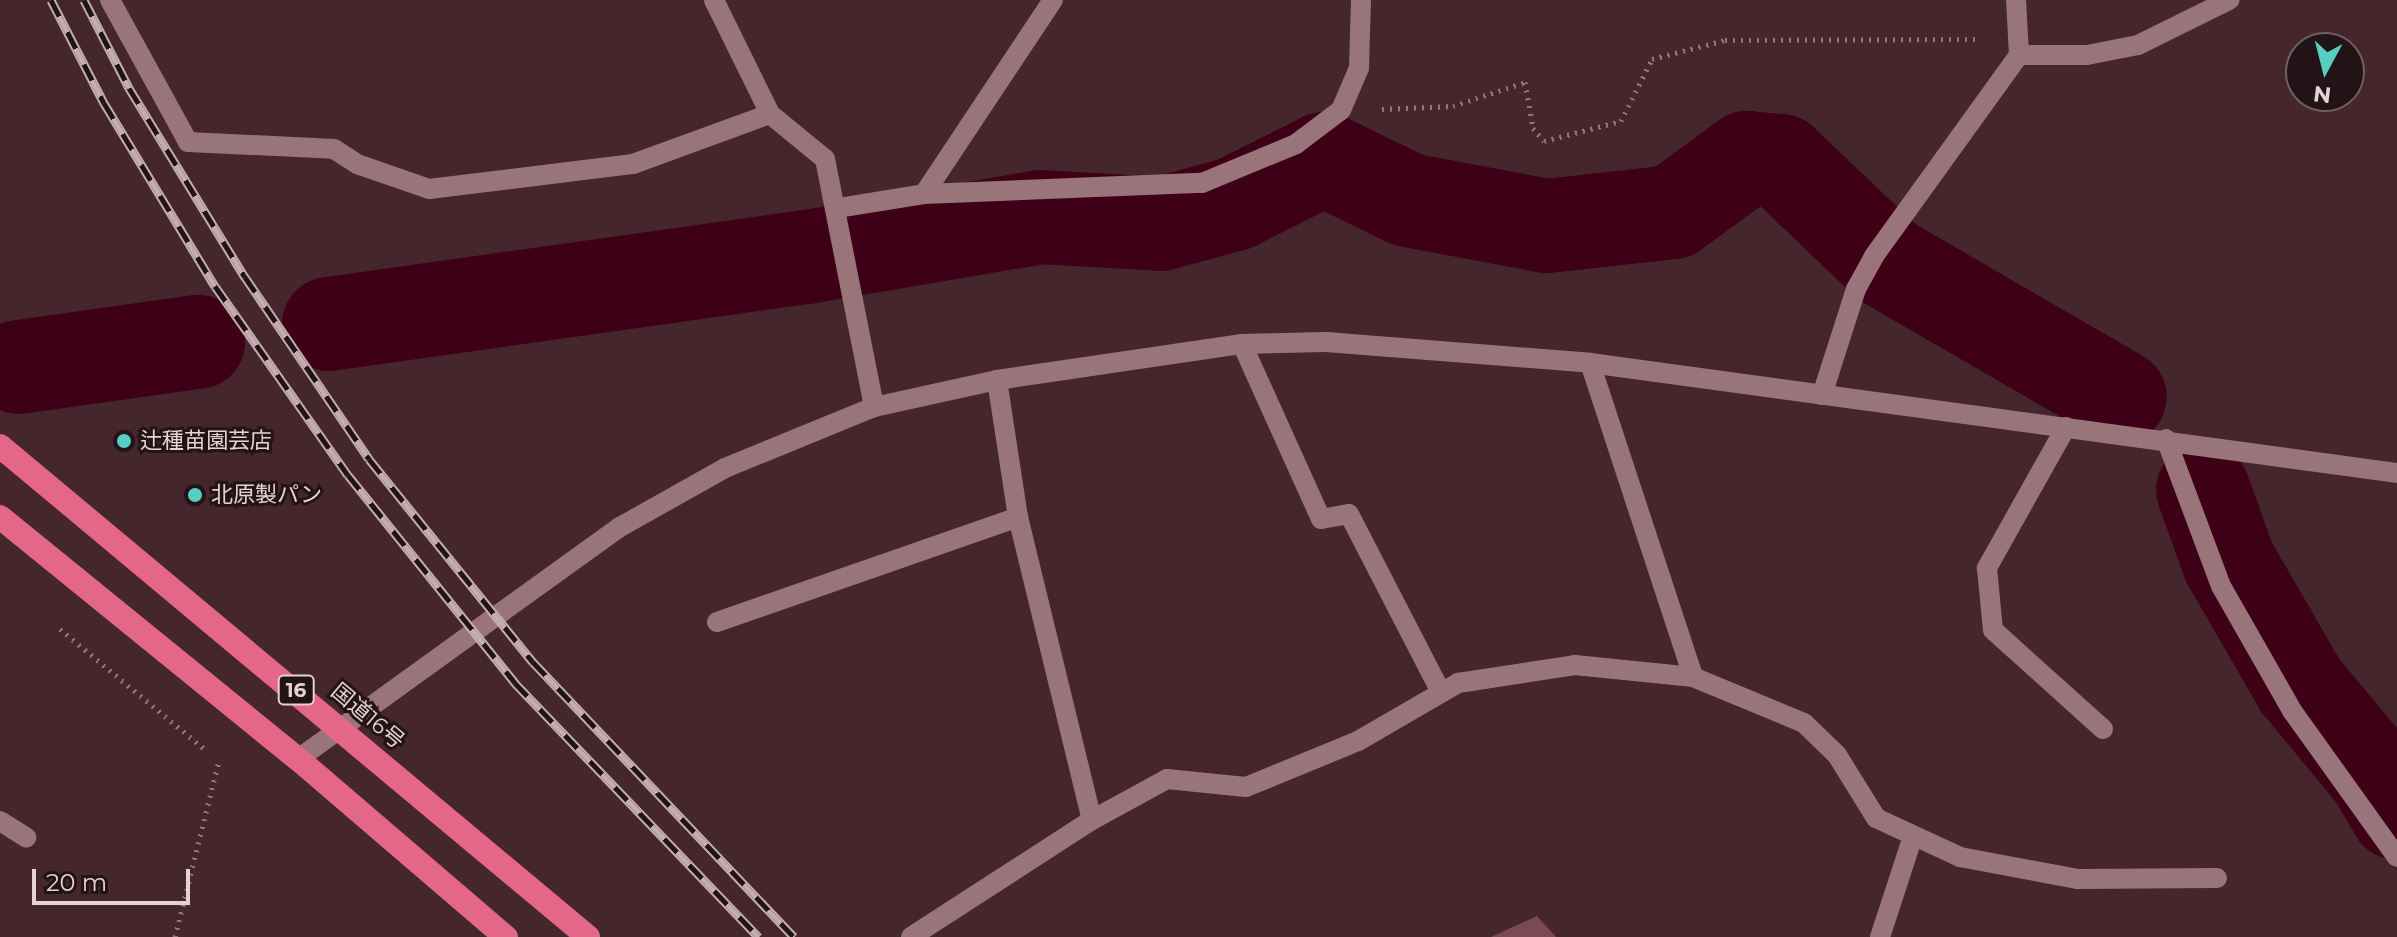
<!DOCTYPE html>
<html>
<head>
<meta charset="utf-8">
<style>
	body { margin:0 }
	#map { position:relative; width:2397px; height:937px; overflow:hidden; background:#45262c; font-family:Montserrat,"Noto Sans JP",sans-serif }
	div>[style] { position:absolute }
	.green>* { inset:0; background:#7b4954 }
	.river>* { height:94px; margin:-47px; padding:0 47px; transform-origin:47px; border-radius:47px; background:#3e0017 }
	.path>* { height:5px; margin-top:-2.5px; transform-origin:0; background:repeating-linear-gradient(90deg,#90767a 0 2px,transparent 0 8px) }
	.minor>* { height:20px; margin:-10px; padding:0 10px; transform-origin:10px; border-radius:10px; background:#9a747b }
	.highway>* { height:24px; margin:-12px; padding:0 12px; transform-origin:12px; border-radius:12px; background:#e56787 }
	.rail>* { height:9px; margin-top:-4.5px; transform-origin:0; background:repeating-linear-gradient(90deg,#221416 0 18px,#c4adb1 0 36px); box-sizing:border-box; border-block:2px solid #c4adb1 }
	.dots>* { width:22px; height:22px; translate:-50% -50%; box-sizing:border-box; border:4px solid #221416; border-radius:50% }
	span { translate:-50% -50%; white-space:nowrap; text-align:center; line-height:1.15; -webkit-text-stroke:6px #221416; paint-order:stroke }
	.shield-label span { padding:2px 6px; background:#221416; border:2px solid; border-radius:6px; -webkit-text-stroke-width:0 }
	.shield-label { font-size:20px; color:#e6d1d4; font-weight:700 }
	.poi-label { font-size:22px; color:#e6d1d4 }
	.left { translate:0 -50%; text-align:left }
	.street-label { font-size:22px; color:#e6d1d4 }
	.north { position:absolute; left:2285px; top:32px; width:80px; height:80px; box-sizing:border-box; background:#221416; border:2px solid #706062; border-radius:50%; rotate:187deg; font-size:22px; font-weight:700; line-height:32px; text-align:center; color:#e6d1d4 }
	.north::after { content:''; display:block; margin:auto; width:28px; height:36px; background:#57cec2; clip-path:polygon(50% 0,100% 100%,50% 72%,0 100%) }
	.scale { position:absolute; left:32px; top:869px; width:158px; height:36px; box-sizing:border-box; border:4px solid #e6d1d4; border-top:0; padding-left:10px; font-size:24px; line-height:28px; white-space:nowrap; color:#e6d1d4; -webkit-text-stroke:6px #221416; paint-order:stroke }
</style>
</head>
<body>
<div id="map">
	<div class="green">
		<i style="clip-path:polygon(1537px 916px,1556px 937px,1491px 937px)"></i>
	</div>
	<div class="river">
		<i style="left:329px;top:324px;width:483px;rotate:-8deg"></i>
		<i style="left:807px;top:257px;width:237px;rotate:-9.7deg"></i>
		<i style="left:1041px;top:217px;width:120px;rotate:3.3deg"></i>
		<i style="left:1161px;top:224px;width:76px;rotate:-15.3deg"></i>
		<i style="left:1234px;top:204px;width:101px;rotate:-26.6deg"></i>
		<i style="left:1324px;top:159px;width:93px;rotate:26deg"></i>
		<i style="left:1408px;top:200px;width:141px;rotate:10.6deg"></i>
		<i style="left:1547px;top:226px;width:127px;rotate:-6.3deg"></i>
		<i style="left:1673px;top:212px;width:92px;rotate:-36.1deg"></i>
		<i style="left:1747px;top:158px;width:34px;rotate:5deg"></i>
		<i style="left:1781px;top:161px;width:146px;rotate:43.6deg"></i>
		<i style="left:1887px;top:262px;width:269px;rotate:30.1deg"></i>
		<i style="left:19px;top:367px;width:181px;rotate:-8deg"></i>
		<i style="left:2203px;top:490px;width:77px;rotate:70.1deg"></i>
		<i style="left:2229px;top:562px;width:142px;rotate:60deg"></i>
		<i style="left:2300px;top:685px;width:116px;rotate:50.3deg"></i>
		<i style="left:2374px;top:774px;width:45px;rotate:59.5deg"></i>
	</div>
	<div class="path">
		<i style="left:1382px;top:109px;width:71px;rotate:-2.4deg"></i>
		<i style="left:1453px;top:106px;width:76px;rotate:-18.4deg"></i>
		<i style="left:1525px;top:82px;width:47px;rotate:80.1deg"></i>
		<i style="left:1533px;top:128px;width:17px;rotate:50deg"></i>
		<i style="left:1544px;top:141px;width:80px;rotate:-14.6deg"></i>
		<i style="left:1621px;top:121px;width:69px;rotate:-63.4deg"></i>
		<i style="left:1652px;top:59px;width:75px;rotate:-14.6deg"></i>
		<i style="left:1725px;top:40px;width:255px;rotate:-0.2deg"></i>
		<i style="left:60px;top:629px;width:191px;rotate:39.7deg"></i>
		<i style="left:175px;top:937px;width:181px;rotate:-76deg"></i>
	</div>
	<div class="minor">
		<i style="left:110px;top:0;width:162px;rotate:61.2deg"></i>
		<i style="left:188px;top:142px;width:146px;rotate:2.7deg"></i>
		<i style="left:334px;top:149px;width:27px;rotate:33deg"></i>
		<i style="left:357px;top:164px;width:76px;rotate:19.1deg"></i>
		<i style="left:429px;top:189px;width:206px;rotate:-7deg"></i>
		<i style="left:633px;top:164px;width:146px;rotate:-20.1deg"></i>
		<i style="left:714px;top:0;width:127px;rotate:63.8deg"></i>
		<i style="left:770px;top:114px;width:71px;rotate:39.3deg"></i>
		<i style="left:825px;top:159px;width:253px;rotate:78.8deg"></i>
		<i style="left:2019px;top:55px;width:68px"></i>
		<i style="left:2087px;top:55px;width:52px;rotate:-11.1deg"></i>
		<i style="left:2138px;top:45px;width:102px;rotate:-26.3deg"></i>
		<i style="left:924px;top:194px;width:278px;rotate:-2.3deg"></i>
		<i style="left:1202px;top:183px;width:102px;rotate:-22.5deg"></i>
		<i style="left:1296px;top:144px;width:56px;rotate:-37.1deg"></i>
		<i style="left:1341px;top:110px;width:46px;rotate:-66.8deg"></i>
		<i style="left:1359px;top:68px;width:68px;rotate:-88.3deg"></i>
		<i style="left:838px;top:208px;width:87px;rotate:-9.2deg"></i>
		<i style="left:924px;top:194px;width:233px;rotate:-56.4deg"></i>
		<i style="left:1242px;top:344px;width:192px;rotate:65.7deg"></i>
		<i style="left:1321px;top:519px;width:28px;rotate:-10deg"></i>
		<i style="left:1349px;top:514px;width:200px;rotate:62.7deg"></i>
		<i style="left:1590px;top:363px;width:330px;rotate:71.8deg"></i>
		<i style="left:997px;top:380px;width:139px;rotate:81.3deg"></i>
		<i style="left:1018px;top:517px;width:312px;rotate:76.3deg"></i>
		<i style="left:1822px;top:395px;width:111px;rotate:-72.2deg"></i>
		<i style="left:1856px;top:289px;width:38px;rotate:-61deg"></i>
		<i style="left:1874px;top:256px;width:248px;rotate:-54.2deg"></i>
		<i style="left:2019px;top:55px;width:55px;rotate:-93.1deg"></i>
		<i style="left:2066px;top:427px;width:162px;rotate:119.3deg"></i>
		<i style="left:1987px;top:568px;width:62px;rotate:84.5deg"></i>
		<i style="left:1993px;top:630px;width:148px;rotate:42deg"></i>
		<i style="left:2166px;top:439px;width:157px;rotate:69.5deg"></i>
		<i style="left:2221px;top:586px;width:145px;rotate:60.3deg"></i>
		<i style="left:2293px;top:712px;width:178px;rotate:54.4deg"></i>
		<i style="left:717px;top:622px;width:319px;rotate:-19.2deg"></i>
		<i style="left:298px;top:759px;width:397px;rotate:-35.8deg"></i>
		<i style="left:620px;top:527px;width:120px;rotate:-29.3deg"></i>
		<i style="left:725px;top:468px;width:161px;rotate:-22.3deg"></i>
		<i style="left:874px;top:407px;width:126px;rotate:-12.4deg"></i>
		<i style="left:997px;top:380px;width:248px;rotate:-8.4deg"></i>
		<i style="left:1242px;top:344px;width:84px;rotate:-1.4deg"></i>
		<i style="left:1326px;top:342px;width:265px;rotate:4.5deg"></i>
		<i style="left:1590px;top:363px;width:814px;rotate:7.76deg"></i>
		<i style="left:0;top:821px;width:31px;rotate:32deg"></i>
		<i style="left:911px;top:937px;width:216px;rotate:-32.9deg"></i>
		<i style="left:1092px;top:820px;width:85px;rotate:-28.7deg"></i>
		<i style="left:1167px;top:779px;width:79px;rotate:5.8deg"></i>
		<i style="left:1246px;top:787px;width:121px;rotate:-22.3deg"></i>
		<i style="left:1358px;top:741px;width:116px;rotate:-30.1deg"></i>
		<i style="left:1458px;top:683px;width:118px;rotate:-8.7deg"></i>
		<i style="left:1575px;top:665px;width:119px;rotate:5.8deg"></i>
		<i style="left:1693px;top:677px;width:120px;rotate:22.5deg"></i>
		<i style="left:1804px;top:723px;width:46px;rotate:44.1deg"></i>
		<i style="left:1837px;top:755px;width:74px;rotate:58.2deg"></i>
		<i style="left:1876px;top:818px;width:93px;rotate:24.9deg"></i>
		<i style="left:1960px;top:857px;width:119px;rotate:10.6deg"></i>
		<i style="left:2077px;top:879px;width:140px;rotate:-0.4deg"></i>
		<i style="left:1880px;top:937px;width:106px;rotate:-71.9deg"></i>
	</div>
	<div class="highway">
		<i style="left:0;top:446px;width:766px;rotate:39.86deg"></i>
		<i style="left:0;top:517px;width:384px;rotate:39.1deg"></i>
		<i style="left:298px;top:759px;width:274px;rotate:40.6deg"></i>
	</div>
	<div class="rail">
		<i style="left:51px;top:0;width:116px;rotate:62.8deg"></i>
		<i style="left:104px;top:103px;width:214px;rotate:58.8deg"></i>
		<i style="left:215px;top:286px;width:231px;rotate:54.9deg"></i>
		<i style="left:348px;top:475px;width:267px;rotate:51.2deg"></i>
		<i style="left:515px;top:683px;width:352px;rotate:46.2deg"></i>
		<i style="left:84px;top:0;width:99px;rotate:62.9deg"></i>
		<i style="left:129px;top:88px;width:222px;rotate:58.5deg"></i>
		<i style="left:245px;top:277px;width:220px;rotate:55.7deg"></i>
		<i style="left:369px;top:459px;width:261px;rotate:51.1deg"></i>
		<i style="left:533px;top:662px;width:379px;rotate:46.5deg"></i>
	</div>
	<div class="dots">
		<i style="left:124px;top:441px;background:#57cec2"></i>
		<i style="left:195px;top:495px;background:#57cec2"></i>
	</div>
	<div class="shield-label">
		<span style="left:296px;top:690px">16</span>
	</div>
	<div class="poi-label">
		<span class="left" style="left:140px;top:441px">辻種苗園芸店</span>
		<span class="left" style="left:211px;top:495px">北原製パン</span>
	</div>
	<div class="street-label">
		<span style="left:368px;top:716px;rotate:40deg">国道16号</span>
	</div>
	<div class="north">N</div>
	<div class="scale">20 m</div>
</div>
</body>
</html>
